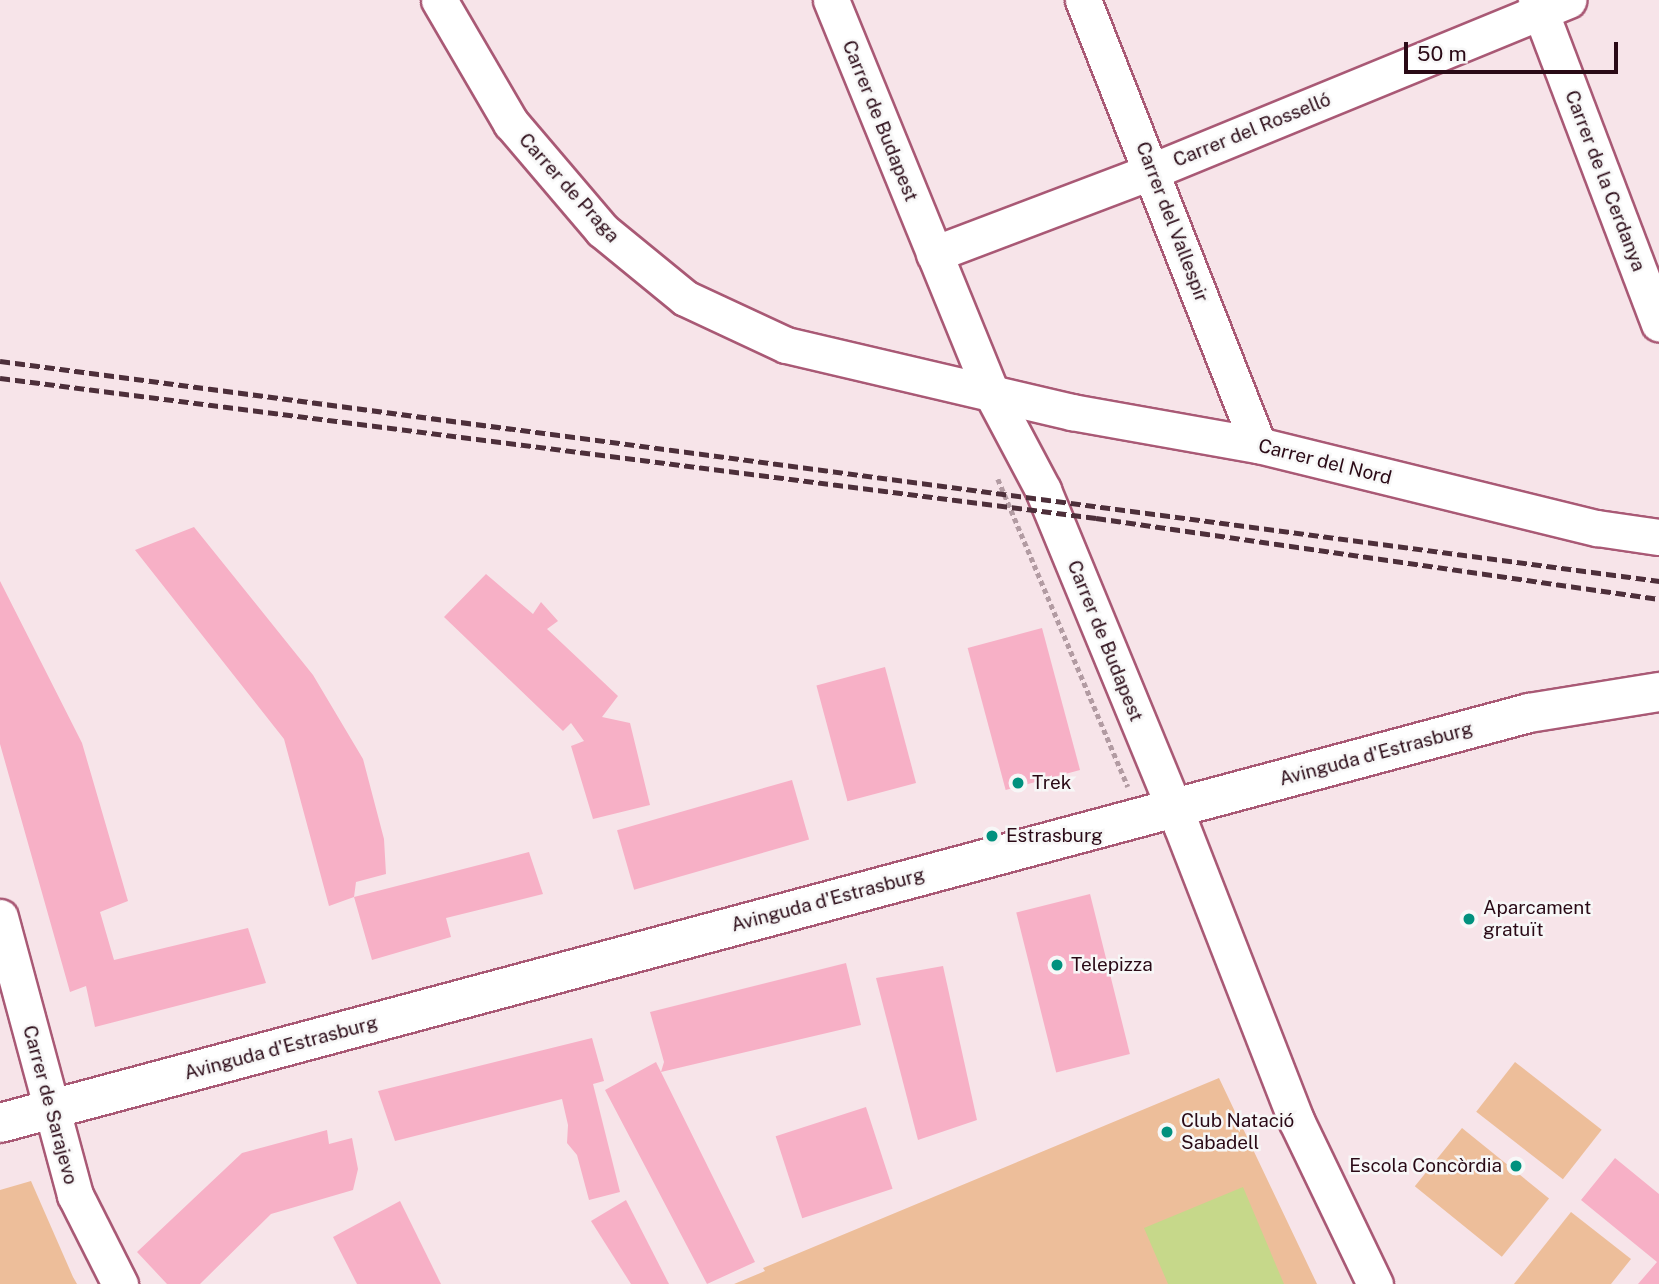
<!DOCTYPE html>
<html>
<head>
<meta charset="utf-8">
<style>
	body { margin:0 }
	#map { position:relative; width:1659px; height:1284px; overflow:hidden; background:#f7e4e9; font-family:"Public Sans",sans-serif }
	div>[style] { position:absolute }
	.green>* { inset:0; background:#edbe9a; transform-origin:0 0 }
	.water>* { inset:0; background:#c6d88a }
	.building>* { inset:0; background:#f7b0c6; transform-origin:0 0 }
	.path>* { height:4.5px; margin-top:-2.25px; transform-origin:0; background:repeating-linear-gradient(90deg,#b29ba2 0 5px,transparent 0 8.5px) }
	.roads { filter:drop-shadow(2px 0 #a95975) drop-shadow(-2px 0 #a95975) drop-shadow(0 2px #a95975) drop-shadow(0 -2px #a95975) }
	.minor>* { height:35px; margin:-17.5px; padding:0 17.5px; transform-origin:17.5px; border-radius:17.5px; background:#fff }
	.secondary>* { height:38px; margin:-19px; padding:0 19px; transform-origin:19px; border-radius:19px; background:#fff }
	.rail>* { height:5px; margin-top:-2.5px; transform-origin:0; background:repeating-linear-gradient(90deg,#4d2f3a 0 10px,transparent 0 15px) }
	.dots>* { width:19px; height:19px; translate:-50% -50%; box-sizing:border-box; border:4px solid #f7f7f7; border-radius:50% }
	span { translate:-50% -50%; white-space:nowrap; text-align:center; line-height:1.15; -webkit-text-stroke:5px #f7f7f7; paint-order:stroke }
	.street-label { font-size:19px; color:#2a0a16 }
	.poi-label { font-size:19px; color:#2a0a16 }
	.left { translate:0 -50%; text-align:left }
	.right { translate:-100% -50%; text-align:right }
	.scale { position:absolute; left:1404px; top:42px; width:214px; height:32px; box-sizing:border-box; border:4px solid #2a0a16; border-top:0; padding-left:9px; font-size:21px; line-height:24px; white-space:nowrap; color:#2a0a16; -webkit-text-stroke:5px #f7f7f7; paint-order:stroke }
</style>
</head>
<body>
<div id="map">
	<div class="green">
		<i style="left:1515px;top:1062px;width:110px;height:63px;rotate:38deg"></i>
		<i style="clip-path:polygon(1219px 1078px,1317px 1284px,734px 1284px,765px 1271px,763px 1268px)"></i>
		<i style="left:1462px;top:1128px;width:112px;height:75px;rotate:39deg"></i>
		<i style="clip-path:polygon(31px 1181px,73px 1277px,77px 1284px,0 1284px,0 1190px)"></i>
		<i style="clip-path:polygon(1571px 1212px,1631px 1259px,1611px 1284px,1514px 1284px)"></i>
	</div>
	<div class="water">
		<i style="clip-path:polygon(1243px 1187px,1284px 1284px,1168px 1284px,1144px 1228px)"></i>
	</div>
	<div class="building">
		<i style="clip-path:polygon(194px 527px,313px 675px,363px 759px,384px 839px,386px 874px,356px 882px,354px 897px,329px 906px,284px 739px,135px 550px)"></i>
		<i style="clip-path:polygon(486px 574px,533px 614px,541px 602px,558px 621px,547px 629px,618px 696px,602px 717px,630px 723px,650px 805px,593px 819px,571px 746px,584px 741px,571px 723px,563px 731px,444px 617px)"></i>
		<i style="clip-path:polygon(0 581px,82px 743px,128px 901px,100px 912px,114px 960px,248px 928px,266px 983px,95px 1027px,86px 986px,70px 992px,0 744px)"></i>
		<i style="left:1042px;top:628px;width:147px;height:77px;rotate:75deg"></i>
		<i style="left:885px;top:667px;width:120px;height:71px;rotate:75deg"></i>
		<i style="left:792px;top:780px;width:62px;height:182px;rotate:74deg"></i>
		<i style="clip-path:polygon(529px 852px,543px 894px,446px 918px,451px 937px,372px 960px,354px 897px)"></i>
		<i style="left:1090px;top:894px;width:165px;height:76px;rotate:76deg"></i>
		<i style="clip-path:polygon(846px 963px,861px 1025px,661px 1072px,755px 1262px,707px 1284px,605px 1090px,656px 1062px,661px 1072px,664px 1062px,650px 1012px)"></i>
		<i style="clip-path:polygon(943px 966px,977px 1120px,918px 1140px,876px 978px)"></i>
		<i style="clip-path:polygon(592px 1038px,604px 1081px,593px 1084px,620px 1192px,589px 1200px,577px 1155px,567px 1143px,568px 1125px,562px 1099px,395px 1141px,378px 1091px)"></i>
		<i style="left:866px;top:1107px;width:86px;height:95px;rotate:72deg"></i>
		<i style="clip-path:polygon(327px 1130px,329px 1144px,352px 1138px,358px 1169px,353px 1190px,271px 1214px,200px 1284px,167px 1284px,137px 1252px,242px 1153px)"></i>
		<i style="clip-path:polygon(1615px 1158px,1659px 1194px,1659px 1284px,1638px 1284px,1657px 1262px,1581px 1200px)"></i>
		<i style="clip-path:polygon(626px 1200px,669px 1284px,631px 1284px,591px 1221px)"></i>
		<i style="clip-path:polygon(400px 1201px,441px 1284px,357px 1284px,333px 1237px)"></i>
	</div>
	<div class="path">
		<i style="left:998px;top:479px;width:334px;rotate:67.1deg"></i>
	</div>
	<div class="roads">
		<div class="minor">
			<i style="left:439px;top:0;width:143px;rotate:59.7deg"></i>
			<i style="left:511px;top:123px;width:140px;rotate:49.6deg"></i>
			<i style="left:602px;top:230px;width:107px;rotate:39.3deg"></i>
			<i style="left:685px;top:298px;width:111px;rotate:25deg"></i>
			<i style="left:786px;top:345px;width:294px;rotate:13.2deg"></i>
			<i style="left:1072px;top:412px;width:189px;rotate:10.1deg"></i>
			<i style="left:1258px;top:445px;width:349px;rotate:13.8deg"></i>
			<i style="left:1597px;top:528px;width:63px;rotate:8.3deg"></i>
			<i style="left:831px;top:0;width:423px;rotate:67.8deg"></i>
			<i style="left:991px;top:392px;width:111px;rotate:62deg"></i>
			<i style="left:1043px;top:490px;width:362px;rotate:67.6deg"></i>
			<i style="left:1181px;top:825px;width:317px;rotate:68.7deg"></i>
			<i style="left:1296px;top:1120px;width:182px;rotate:64.3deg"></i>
			<i style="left:1083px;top:0;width:478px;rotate:68.5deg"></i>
			<i style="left:1536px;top:0;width:346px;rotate:69.2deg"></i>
			<i style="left:934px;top:254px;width:233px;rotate:-20.8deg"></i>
			<i style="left:1152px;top:171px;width:450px;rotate:-22.3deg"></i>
			<i style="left:0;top:917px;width:288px;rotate:74.9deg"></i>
			<i style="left:75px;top:1195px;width:100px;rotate:63.2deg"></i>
		</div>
		<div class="secondary">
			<i style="left:0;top:1123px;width:1583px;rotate:-15.01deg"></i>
			<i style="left:1529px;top:713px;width:132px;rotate:-9.2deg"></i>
		</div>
	</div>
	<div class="rail">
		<i style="left:0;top:361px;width:1674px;rotate:7.55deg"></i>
		<i style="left:0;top:378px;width:1105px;rotate:7.28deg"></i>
		<i style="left:1096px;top:518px;width:569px;rotate:8.19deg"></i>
	</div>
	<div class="dots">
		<i style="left:1018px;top:783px;background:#00917e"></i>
		<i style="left:992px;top:836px;background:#00917e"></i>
		<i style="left:1469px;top:919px;background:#00917e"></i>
		<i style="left:1057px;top:965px;background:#00917e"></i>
		<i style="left:1167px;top:1132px;background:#00917e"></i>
		<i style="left:1516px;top:1166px;background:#00917e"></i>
	</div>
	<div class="street-label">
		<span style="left:880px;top:121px;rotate:68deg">Carrer de Budapest</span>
		<span style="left:1252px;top:130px;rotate:-22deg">Carrer del Rosselló</span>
		<span style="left:1605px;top:181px;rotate:69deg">Carrer de la Cerdanya</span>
		<span style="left:569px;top:188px;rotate:48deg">Carrer de Praga</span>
		<span style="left:1172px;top:222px;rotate:69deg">Carrer del Vallespir</span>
		<span style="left:1325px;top:462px;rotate:14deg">Carrer del Nord</span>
		<span style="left:1105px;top:641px;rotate:68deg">Carrer de Budapest</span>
		<span style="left:1376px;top:754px;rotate:-15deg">Avinguda d'Estrasburg</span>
		<span style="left:828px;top:900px;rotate:-15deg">Avinguda d'Estrasburg</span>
		<span style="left:281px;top:1048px;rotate:-15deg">Avinguda d'Estrasburg</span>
		<span style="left:50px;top:1105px;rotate:75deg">Carrer de Sarajevo</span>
	</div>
	<div class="poi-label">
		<span class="left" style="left:1032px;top:783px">Trek</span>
		<span class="left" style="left:1006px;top:836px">Estrasburg</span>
		<span class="left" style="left:1483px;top:919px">Aparcament<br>gratuït</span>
		<span class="left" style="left:1071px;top:965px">Telepizza</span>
		<span class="left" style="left:1181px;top:1132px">Club Natació<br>Sabadell</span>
		<span class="right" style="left:1502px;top:1166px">Escola Concòrdia</span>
	</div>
	<div class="scale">50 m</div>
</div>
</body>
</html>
